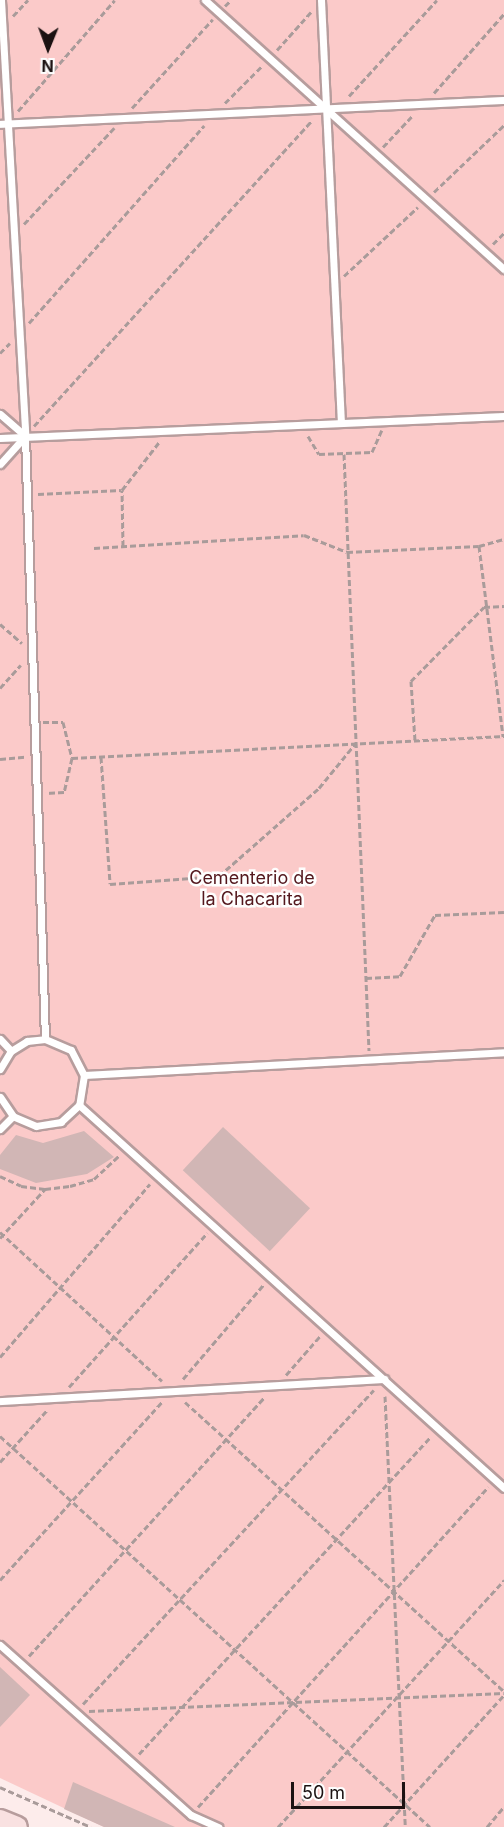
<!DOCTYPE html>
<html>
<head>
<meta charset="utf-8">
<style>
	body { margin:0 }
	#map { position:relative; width:504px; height:1827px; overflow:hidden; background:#fdeceb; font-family:Inter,sans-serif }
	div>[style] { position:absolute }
	.green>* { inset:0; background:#fbcac9 }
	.building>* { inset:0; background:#d1b6b5; transform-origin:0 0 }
	.path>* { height:3px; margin-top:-1.5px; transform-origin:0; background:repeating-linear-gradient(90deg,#a99b9a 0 6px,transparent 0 9px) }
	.roads { filter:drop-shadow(2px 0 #b79d9d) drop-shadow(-2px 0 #b79d9d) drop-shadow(0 2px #b79d9d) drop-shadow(0 -2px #b79d9d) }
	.lane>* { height:7px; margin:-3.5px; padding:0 3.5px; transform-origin:3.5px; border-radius:3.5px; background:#fff }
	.secondary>* { height:20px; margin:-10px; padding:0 10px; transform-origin:10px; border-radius:10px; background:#f9e1e1 }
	span { translate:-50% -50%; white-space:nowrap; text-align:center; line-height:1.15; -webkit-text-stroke:5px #fefefe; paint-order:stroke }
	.park-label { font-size:18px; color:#53171d }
	.north { position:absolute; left:18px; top:18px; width:60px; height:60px; -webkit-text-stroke:4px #fefefe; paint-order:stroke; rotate:181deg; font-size:16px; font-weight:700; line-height:24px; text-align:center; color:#1c1212 }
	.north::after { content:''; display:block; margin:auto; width:21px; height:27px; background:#1c1212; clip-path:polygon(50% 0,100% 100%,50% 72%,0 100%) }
	.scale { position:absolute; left:291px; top:1782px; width:114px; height:27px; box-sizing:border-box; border:3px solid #1c1212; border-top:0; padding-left:8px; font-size:18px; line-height:21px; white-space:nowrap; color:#1c1212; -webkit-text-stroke:4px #fefefe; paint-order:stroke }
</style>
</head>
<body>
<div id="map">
	<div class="green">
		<i style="clip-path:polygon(0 0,504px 0,504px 1827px,104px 1827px,0 1778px)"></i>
	</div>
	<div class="building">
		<i style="left:223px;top:1127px;width:119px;height:59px;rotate:43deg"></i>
		<i style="clip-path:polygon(84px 1131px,114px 1157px,87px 1174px,36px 1183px,0 1169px,0 1155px,16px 1135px,43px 1143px)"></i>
		<i style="clip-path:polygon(0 1667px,30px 1695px,0 1727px)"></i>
		<i style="clip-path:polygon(73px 1782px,175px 1827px,104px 1827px,64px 1809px)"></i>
	</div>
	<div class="path">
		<i style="left:225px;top:6px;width:8px;rotate:-45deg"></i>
		<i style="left:13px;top:16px;width:22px;rotate:-47deg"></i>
		<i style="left:277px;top:50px;width:51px;rotate:-48.2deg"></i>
		<i style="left:434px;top:93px;width:106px;rotate:-48.5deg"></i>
		<i style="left:349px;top:96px;width:130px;rotate:-47.5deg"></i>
		<i style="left:225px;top:103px;width:52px;rotate:-45deg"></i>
		<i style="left:132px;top:108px;width:120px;rotate:-47.7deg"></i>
		<i style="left:18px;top:111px;width:147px;rotate:-48.9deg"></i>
		<i style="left:383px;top:147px;width:44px;rotate:-46.8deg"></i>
		<i style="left:434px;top:192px;width:97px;rotate:-43.7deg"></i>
		<i style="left:24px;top:224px;width:132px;rotate:-46.8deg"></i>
		<i style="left:493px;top:244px;width:16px;rotate:-45deg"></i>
		<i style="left:344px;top:276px;width:101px;rotate:-43deg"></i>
		<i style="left:29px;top:323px;width:264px;rotate:-48.4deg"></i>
		<i style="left:0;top:353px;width:14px;rotate:-45deg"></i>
		<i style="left:34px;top:426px;width:413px;rotate:-47.7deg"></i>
		<i style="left:308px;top:436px;width:21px;rotate:59deg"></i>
		<i style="left:319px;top:454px;width:53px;rotate:-2.2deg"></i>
		<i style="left:372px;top:452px;width:24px;rotate:-66deg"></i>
		<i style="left:344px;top:454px;width:597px;rotate:87.6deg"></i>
		<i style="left:38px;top:494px;width:83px;rotate:-2.8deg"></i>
		<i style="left:123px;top:546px;width:56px;rotate:-91deg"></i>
		<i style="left:122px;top:490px;width:62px;rotate:-52.2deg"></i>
		<i style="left:479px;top:546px;width:192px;rotate:82.8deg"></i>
		<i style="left:94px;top:548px;width:210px;rotate:-3.5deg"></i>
		<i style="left:304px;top:535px;width:46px;rotate:21.6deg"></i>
		<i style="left:347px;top:552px;width:132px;rotate:-2.6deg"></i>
		<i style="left:479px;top:546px;width:26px;rotate:-16deg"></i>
		<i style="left:0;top:624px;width:29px;rotate:41deg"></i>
		<i style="left:0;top:688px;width:31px;rotate:-48deg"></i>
		<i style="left:43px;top:722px;width:20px"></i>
		<i style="left:63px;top:722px;width:37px;rotate:76deg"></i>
		<i style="left:72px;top:758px;width:35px;rotate:103deg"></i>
		<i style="left:64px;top:792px;width:18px;rotate:177deg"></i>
		<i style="left:415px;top:740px;width:59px;rotate:-93.9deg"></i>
		<i style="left:411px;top:681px;width:104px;rotate:-45.4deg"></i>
		<i style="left:484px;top:607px;width:20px;rotate:-3deg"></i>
		<i style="left:101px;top:757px;width:127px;rotate:85.9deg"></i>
		<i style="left:110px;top:884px;width:109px;rotate:-4.2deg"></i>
		<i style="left:219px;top:876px;width:133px;rotate:-41.3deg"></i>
		<i style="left:319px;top:788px;width:57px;rotate:-50.7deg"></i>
		<i style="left:72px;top:758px;width:433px;rotate:-2.9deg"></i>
		<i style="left:0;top:759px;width:25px;rotate:-5deg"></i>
		<i style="left:366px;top:978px;width:34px;rotate:-3deg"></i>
		<i style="left:400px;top:976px;width:70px;rotate:-60.2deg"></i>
		<i style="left:435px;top:915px;width:69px;rotate:-2.5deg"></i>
		<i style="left:0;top:1176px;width:23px;rotate:25deg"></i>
		<i style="left:21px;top:1186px;width:24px;rotate:7deg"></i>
		<i style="left:45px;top:1189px;width:25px;rotate:-7deg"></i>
		<i style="left:70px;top:1186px;width:25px;rotate:-16deg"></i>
		<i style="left:94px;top:1179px;width:35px;rotate:-43deg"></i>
		<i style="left:0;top:1232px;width:220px;rotate:42.6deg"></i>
		<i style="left:0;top:1238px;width:67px;rotate:-47.4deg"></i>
		<i style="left:0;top:1357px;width:229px;rotate:-49.1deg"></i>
		<i style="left:286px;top:1375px;width:53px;rotate:-48.8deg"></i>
		<i style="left:183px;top:1379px;width:125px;rotate:-49.5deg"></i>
		<i style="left:69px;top:1387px;width:207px;rotate:-48.1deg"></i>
		<i style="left:385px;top:1396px;width:431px;rotate:87.3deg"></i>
		<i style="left:185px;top:1402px;width:430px;rotate:42.2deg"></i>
		<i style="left:0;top:1436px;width:581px;rotate:42.28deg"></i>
		<i style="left:0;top:1462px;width:72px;rotate:-47.8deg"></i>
		<i style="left:0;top:1580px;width:241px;rotate:-47.7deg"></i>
		<i style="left:29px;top:1656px;width:350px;rotate:-47.7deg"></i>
		<i style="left:83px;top:1704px;width:428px;rotate:-47.2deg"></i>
		<i style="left:89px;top:1711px;width:415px;rotate:-2.5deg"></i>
		<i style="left:139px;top:1754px;width:431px;rotate:-47.4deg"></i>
		<i style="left:0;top:1787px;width:99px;rotate:23.7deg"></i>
		<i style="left:198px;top:1807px;width:432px;rotate:-47.8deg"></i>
		<i style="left:278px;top:1827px;width:335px;rotate:-47.5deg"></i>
		<i style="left:384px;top:1827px;width:178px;rotate:-47.7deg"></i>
		<i style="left:487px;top:1827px;width:26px;rotate:-50deg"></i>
	</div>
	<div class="roads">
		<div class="lane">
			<i style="left:1px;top:0;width:437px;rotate:86.8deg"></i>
			<i style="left:25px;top:436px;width:603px;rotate:88.1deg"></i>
			<i style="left:205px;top:0;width:402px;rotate:42deg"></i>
			<i style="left:321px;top:0;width:423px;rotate:87.3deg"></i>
			<i style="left:0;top:124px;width:505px;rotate:-2.73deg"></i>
			<i style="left:0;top:414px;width:33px;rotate:41deg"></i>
			<i style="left:0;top:438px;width:504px;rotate:-2.5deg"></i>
			<i style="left:0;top:464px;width:38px;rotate:-48deg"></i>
			<i style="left:0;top:1039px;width:16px;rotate:47deg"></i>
			<i style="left:0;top:1069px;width:21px;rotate:-59deg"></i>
			<i style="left:11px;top:1051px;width:19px;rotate:-32deg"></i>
			<i style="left:27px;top:1041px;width:18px;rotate:-6deg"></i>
			<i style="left:45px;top:1039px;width:28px;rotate:23deg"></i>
			<i style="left:71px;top:1050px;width:28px;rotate:63deg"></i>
			<i style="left:84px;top:1075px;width:30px;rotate:99deg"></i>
			<i style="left:79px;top:1105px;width:25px;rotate:137deg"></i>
			<i style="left:61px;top:1122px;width:25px;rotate:171deg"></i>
			<i style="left:36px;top:1126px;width:25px;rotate:-157deg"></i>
			<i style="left:13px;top:1116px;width:23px;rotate:-124deg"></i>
			<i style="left:84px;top:1075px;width:421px;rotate:-3.1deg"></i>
			<i style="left:79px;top:1105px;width:572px;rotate:42.02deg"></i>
			<i style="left:0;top:1129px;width:18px;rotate:-45deg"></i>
			<i style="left:0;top:1401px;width:385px;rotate:-3.3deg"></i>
			<i style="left:0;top:1645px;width:256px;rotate:41.7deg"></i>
			<i style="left:191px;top:1815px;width:30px;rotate:24deg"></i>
		</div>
		<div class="secondary">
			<i style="left:0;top:1820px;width:18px;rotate:22deg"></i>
		</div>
	</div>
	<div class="park-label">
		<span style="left:252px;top:889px">Cementerio de<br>la Chacarita</span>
	</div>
	<div class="north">N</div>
	<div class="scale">50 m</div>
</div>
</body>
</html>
